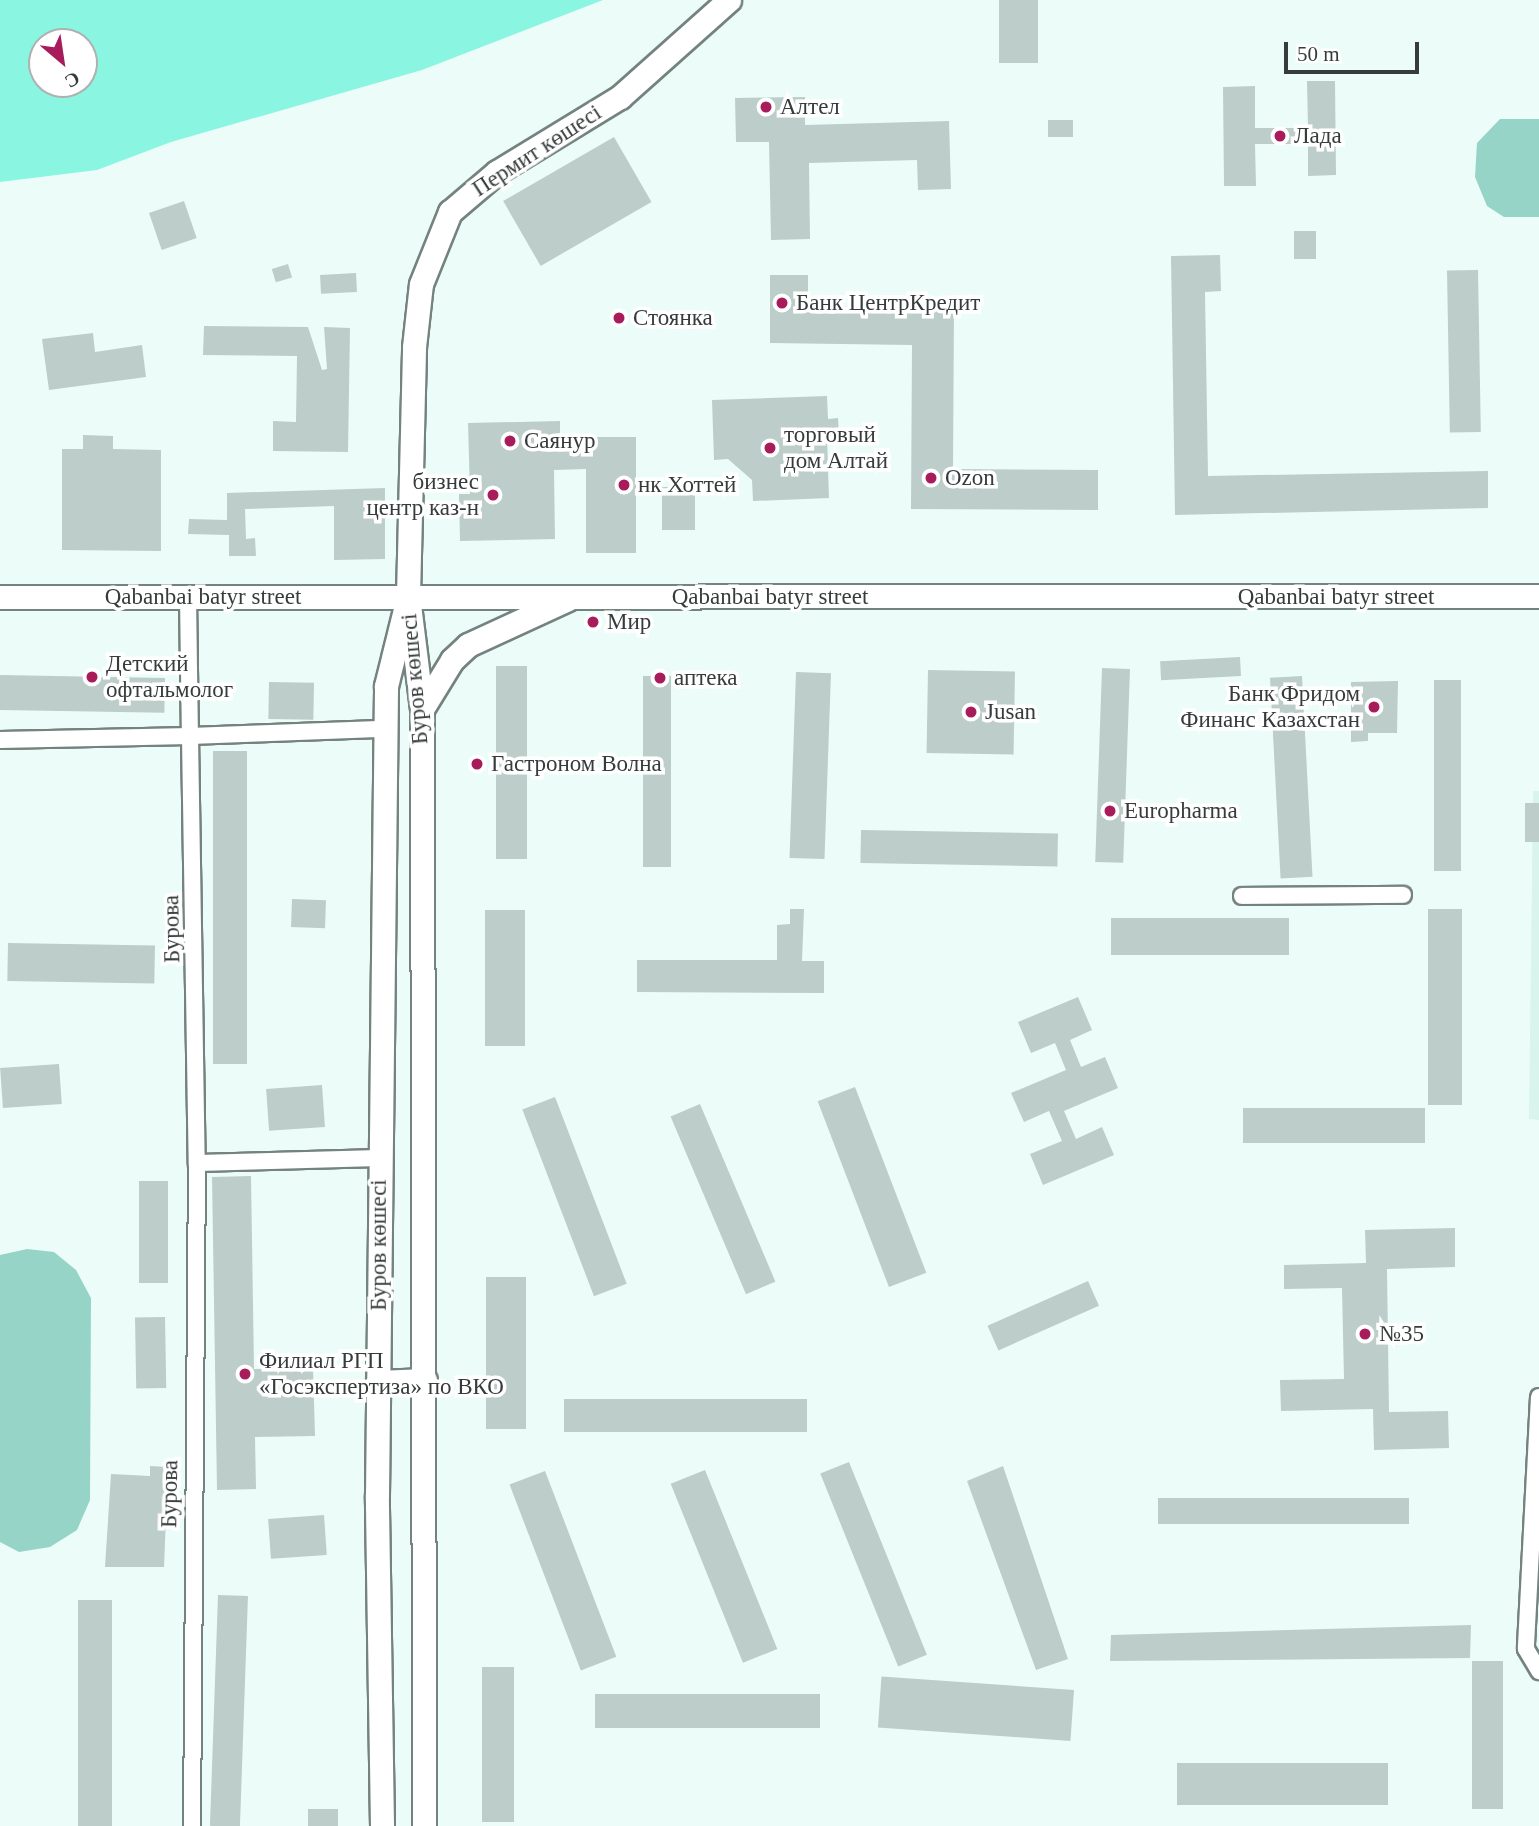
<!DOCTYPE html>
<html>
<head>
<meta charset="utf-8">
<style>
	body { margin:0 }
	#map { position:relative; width:1539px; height:1826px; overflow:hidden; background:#ecfdf9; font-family:Georgia,serif }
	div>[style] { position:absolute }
	.built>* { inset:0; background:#d9f3ed }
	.green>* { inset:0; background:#96d4c7 }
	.water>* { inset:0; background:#8af6e1 }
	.building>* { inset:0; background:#bdcdc9; transform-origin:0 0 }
	.roads { filter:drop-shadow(2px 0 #74837f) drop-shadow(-2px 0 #74837f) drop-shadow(0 2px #74837f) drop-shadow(0 -2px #74837f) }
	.street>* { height:16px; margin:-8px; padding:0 8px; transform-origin:8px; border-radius:8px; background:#fff }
	.secondary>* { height:23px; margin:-11.5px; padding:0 11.5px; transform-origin:11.5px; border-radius:11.5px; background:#fff }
	.dots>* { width:19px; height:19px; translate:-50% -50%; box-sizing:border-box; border:4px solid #fff; border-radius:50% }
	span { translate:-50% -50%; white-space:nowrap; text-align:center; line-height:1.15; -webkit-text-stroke:7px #fff; paint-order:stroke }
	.poi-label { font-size:23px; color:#363c3b }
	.left { translate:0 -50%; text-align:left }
	.right { translate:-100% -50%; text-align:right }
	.street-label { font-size:23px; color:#363c3b }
	.north { position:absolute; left:28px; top:28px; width:70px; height:70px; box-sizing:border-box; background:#fff; border:2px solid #afb1b1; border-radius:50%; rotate:151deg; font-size:19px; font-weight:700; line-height:28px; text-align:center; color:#363c3b }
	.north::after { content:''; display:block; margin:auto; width:24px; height:32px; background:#a91c5b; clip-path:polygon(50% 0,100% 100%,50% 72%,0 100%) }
	.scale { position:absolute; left:1284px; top:42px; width:135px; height:32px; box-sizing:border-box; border:4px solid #363c3b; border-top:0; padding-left:9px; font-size:21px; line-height:24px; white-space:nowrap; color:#363c3b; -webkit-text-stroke:5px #fff; paint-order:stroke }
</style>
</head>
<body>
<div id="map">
	<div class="built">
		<i style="clip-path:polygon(1533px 791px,1539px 791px,1539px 1120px,1529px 1119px)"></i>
	</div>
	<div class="green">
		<i style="clip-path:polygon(1500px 119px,1539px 119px,1539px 217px,1504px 217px,1487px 206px,1475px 177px,1477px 143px)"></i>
		<i style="clip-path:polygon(27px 1249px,54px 1252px,76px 1270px,91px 1298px,90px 1500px,77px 1530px,50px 1547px,19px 1552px,0 1542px,0 1255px)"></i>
	</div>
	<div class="water">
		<i style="clip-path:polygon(evenodd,0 0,603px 0,422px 70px,171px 142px,97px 170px,0 182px,0 0,42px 42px,84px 42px,84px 84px,42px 84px,42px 42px)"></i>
	</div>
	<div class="building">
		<i style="left:999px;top:0;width:39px;height:63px"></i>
		<i style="clip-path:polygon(1307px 81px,1335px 81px,1336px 175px,1308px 176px,1308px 144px,1255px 144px,1256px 186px,1224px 186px,1223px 87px,1255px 86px,1255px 128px,1308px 128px)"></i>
		<i style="clip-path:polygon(805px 97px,805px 125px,949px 121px,951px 189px,918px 190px,917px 160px,809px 163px,810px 239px,771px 240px,769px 142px,736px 142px,735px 98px)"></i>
		<i style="left:1048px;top:120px;width:25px;height:17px"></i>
		<i style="left:614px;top:137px;width:75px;height:128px;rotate:60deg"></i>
		<i style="left:184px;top:201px;width:39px;height:37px;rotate:71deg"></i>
		<i style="left:1294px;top:231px;width:22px;height:28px"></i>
		<i style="clip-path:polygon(1220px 255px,1221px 291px,1205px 292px,1208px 476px,1488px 471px,1488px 508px,1175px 515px,1171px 256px)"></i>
		<i style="left:288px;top:264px;width:14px;height:17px;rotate:73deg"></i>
		<i style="left:1478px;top:270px;width:162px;height:31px;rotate:89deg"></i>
		<i style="left:356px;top:273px;width:19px;height:36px;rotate:87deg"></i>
		<i style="clip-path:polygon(770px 275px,808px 275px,808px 306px,954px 306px,953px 469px,1098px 470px,1098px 510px,911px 509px,912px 345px,770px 343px)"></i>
		<i style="clip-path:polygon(204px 326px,308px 327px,322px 370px,327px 369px,324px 327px,350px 328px,348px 452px,273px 451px,273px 421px,296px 422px,297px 356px,203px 355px)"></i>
		<i style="clip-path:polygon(93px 333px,95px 352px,142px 345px,146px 377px,49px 390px,42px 339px)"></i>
		<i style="clip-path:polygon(827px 396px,828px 419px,838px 418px,839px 436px,827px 436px,829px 498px,753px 501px,752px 480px,728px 459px,714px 460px,712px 400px)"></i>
		<i style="clip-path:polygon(560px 421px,560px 437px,636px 437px,636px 553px,586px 553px,586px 469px,554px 470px,555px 539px,460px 541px,459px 494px,470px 494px,468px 423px)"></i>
		<i style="clip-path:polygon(83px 435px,113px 436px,113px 449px,161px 450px,161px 551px,62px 550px,62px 449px,83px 449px)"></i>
		<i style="left:662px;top:487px;width:33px;height:43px"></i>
		<i style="clip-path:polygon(385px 488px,385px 559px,334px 560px,334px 506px,245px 509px,246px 539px,255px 538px,256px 556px,229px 556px,229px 535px,188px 534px,189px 519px,227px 520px,227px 493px)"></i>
		<i style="left:1240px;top:657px;width:19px;height:80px;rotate:87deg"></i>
		<i style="left:496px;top:666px;width:31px;height:193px"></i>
		<i style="left:1102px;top:668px;width:28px;height:194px;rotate:2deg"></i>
		<i style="left:928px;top:670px;width:87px;height:83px;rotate:1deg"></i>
		<i style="left:796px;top:672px;width:35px;height:186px;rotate:2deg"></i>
		<i style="left:0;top:675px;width:165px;height:35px;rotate:1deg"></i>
		<i style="left:643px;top:676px;width:28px;height:191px"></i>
		<i style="left:1302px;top:676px;width:201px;height:32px;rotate:87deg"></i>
		<i style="left:1434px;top:680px;width:27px;height:191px"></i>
		<i style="clip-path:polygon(1398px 681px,1397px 733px,1368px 733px,1368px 741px,1351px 742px,1351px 682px)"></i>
		<i style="left:269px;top:682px;width:45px;height:37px;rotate:1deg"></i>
		<i style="left:213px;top:751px;width:34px;height:313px"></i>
		<i style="left:1525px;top:803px;width:14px;height:39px"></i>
		<i style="left:861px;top:830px;width:197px;height:33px;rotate:1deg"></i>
		<i style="left:292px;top:899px;width:34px;height:28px;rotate:2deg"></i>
		<i style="clip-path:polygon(790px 909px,804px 909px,802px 961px,824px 961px,824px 993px,637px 992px,637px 960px,777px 960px,777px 925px,790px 924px)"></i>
		<i style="left:1428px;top:909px;width:34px;height:196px"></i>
		<i style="left:485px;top:910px;width:40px;height:136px"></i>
		<i style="left:1289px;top:918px;width:37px;height:178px;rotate:90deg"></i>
		<i style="left:8px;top:943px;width:147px;height:38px;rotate:1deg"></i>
		<i style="clip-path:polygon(1078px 997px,1092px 1030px,1070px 1040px,1081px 1067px,1105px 1057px,1118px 1088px,1064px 1111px,1076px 1139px,1102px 1127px,1114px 1155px,1043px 1185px,1030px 1154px,1062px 1141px,1049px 1111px,1024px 1122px,1011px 1093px,1066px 1070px,1055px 1043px,1031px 1053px,1018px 1022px)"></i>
		<i style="left:59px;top:1064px;width:40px;height:59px;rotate:86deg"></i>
		<i style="left:322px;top:1085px;width:42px;height:56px;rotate:86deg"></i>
		<i style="left:855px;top:1087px;width:199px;height:40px;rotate:69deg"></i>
		<i style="left:555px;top:1097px;width:200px;height:35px;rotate:69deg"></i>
		<i style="left:700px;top:1104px;width:193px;height:32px;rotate:67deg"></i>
		<i style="left:1425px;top:1108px;width:35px;height:182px;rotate:90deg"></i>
		<i style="clip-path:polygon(251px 1176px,254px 1369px,313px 1368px,315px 1436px,255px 1437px,256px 1489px,217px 1490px,212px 1177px)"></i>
		<i style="left:139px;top:1181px;width:29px;height:102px"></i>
		<i style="clip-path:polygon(1455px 1228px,1455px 1267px,1387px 1269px,1389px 1412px,1448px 1411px,1449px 1448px,1374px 1450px,1373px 1409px,1281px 1411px,1280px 1380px,1344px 1379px,1342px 1288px,1284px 1289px,1284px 1265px,1366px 1263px,1365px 1230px)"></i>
		<i style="left:486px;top:1277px;width:40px;height:152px"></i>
		<i style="left:1088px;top:1281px;width:27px;height:110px;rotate:66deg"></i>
		<i style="left:165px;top:1317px;width:71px;height:30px;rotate:89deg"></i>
		<i style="left:564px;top:1399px;width:243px;height:33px"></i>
		<i style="left:849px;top:1462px;width:208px;height:31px;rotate:68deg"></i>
		<i style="clip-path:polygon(150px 1466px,168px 1467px,164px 1567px,105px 1567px,111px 1474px,150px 1476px)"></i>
		<i style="clip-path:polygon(1003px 1466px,1068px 1659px,1036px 1670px,967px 1481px)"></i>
		<i style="left:705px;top:1470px;width:193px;height:37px;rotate:68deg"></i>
		<i style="left:545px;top:1471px;width:199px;height:38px;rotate:69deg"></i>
		<i style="left:1409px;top:1498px;width:26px;height:251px;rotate:90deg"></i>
		<i style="left:324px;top:1515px;width:40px;height:56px;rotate:86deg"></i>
		<i style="left:218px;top:1595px;width:30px;height:231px;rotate:2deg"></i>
		<i style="left:78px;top:1600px;width:34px;height:226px"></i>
		<i style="clip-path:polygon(1471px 1625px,1470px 1658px,1110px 1661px,1111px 1635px)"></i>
		<i style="left:1503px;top:1661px;width:148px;height:31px;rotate:90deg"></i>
		<i style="left:482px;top:1667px;width:32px;height:155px"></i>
		<i style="left:1074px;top:1690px;width:51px;height:193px;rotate:94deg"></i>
		<i style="left:595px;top:1694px;width:225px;height:34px"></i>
		<i style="left:1388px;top:1763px;width:42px;height:211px;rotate:90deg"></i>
		<i style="left:308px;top:1809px;width:30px;height:17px"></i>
	</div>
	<div class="roads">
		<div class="street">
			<i style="left:188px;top:597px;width:139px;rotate:89.2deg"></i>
			<i style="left:190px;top:736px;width:195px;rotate:-2.1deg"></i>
			<i style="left:0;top:740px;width:190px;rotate:-1.2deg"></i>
			<i style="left:190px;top:736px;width:427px;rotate:89.1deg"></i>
			<i style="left:197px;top:1163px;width:183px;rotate:-1.6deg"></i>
			<i style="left:1242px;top:896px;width:161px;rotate:-0.4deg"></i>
			<i style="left:1539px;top:1397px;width:252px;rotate:93deg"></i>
			<i style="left:1526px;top:1649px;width:26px;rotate:59deg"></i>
			<i style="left:192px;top:1826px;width:663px;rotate:-89.57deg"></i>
		</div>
		<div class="secondary">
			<i style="left:0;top:597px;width:1539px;rotate:-0.04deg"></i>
			<i style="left:422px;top:709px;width:57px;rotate:-58.5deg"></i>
			<i style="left:452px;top:660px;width:22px;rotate:-43deg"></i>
			<i style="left:468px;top:645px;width:110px;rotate:-24.7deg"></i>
			<i style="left:378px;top:1382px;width:47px;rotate:-2.4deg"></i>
			<i style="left:382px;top:1826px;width:331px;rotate:-90.9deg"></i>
			<i style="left:377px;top:1495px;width:809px;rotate:-89.36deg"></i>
			<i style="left:386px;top:686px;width:79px;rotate:-76.1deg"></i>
			<i style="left:424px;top:1826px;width:1117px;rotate:-90.1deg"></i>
			<i style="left:422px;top:709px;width:114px;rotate:-97.1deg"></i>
			<i style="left:408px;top:596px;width:249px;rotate:-88.6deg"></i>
			<i style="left:414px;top:347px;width:63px;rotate:-83.7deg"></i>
			<i style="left:421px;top:284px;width:78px;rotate:-68.1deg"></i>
			<i style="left:450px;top:212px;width:62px;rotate:-40.4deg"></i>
			<i style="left:497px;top:172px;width:144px;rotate:-31.4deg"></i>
			<i style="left:620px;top:97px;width:146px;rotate:-41.7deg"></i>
		</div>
	</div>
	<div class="dots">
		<i style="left:766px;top:107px;background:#a91c5b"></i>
		<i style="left:1280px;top:136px;background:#a91c5b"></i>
		<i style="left:782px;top:303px;background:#a91c5b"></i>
		<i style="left:619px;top:318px;background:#a91c5b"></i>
		<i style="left:510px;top:441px;background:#a91c5b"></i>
		<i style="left:770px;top:448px;background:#a91c5b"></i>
		<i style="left:931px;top:478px;background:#a91c5b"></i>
		<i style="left:624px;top:485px;background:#a91c5b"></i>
		<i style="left:493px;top:495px;background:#a91c5b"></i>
		<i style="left:593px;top:622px;background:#a91c5b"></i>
		<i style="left:92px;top:677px;background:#a91c5b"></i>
		<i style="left:660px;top:678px;background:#a91c5b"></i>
		<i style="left:1374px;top:707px;background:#a91c5b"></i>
		<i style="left:971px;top:712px;background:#a91c5b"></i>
		<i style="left:477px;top:764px;background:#a91c5b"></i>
		<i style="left:1110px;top:811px;background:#a91c5b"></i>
		<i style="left:1365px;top:1334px;background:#a91c5b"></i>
		<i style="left:245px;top:1374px;background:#a91c5b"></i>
	</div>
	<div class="poi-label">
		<span class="left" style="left:780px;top:107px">Алтел</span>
		<span class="left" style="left:1294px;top:136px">Лада</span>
		<span class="left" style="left:796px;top:303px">Банк ЦентрКредит</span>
		<span class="left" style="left:633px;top:318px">Стоянка</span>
		<span class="left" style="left:784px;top:448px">торговый<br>дом Алтай</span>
		<span class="left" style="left:524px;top:441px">Саянур</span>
		<span class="left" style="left:945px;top:478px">Ozon</span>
		<span class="right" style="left:479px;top:495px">бизнес<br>центр каз-н</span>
		<span class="left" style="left:638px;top:485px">нк Хоттей</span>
		<span class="left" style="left:607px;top:622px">Мир</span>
		<span class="left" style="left:106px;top:677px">Детский<br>офтальмолог</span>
		<span class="left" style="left:674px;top:678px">аптека</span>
		<span class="right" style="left:1360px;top:707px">Банк Фридом<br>Финанс Казахстан</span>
		<span class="left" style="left:985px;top:712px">Jusan</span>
		<span class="left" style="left:491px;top:764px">Гастроном Волна</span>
		<span class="left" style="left:1124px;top:811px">Europharma</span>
		<span class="left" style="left:1379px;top:1334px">№35</span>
		<span class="left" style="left:259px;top:1374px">Филиал РГП<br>«Госэкспертиза» по ВКО</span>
	</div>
	<div class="street-label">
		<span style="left:537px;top:151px;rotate:-33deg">Пермит көшесі</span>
		<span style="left:203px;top:597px">Qabanbai batyr street</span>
		<span style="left:770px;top:597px">Qabanbai batyr street</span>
		<span style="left:1336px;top:597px">Qabanbai batyr street</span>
		<span style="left:415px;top:679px;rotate:-95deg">Буров көшесі</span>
		<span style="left:172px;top:929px;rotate:-91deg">Бурова</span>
		<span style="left:379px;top:1245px;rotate:-90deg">Буров көшесі</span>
		<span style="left:170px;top:1494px;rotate:-89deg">Бурова</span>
	</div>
	<div class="north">С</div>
	<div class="scale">50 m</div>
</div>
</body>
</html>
